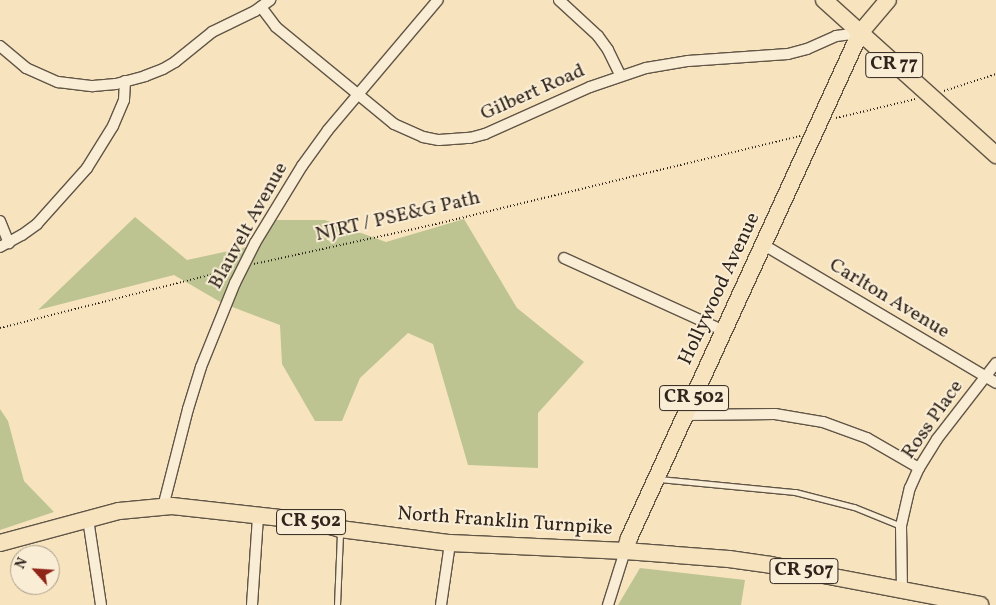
<!DOCTYPE html>
<html>
<head>
<meta charset="utf-8">
<style>
	body { margin:0 }
	#map { position:relative; width:996px; height:605px; overflow:hidden; background:#f7e4bf; font-family:Vollkorn,serif }
	div>[style] { position:absolute }
	.green>* { inset:0; background:#bdc492 }
	.path>* { height:2px; margin-top:-1px; transform-origin:0; background:repeating-linear-gradient(90deg,#2f251d 0 1px,transparent 0 3.5px) }
	.roads { filter:drop-shadow(1px 0 #615546) drop-shadow(-1px 0 #615546) drop-shadow(0 1px #615546) drop-shadow(0 -1px #615546) }
	.lane>* { height:5px; margin:-2.5px; padding:0 2.5px; transform-origin:2.5px; border-radius:2.5px; background:#faedd5 }
	.street>* { height:10px; margin:-5px; padding:0 5px; transform-origin:5px; border-radius:5px; background:#faedd5 }
	.primary>* { height:16px; margin:-8px; padding:0 8px; transform-origin:8px; border-radius:8px; background:#f7e4bf }
	span { translate:-50% -50%; white-space:nowrap; text-align:center; line-height:1.15; -webkit-text-stroke:4px #faedd5; paint-order:stroke }
	.shield-label span { padding:1px 4px; background:#faedd5; border:1px solid; border-radius:4px; -webkit-text-stroke-width:0 }
	.shield-label { font-size:19px; color:#2f251d; font-weight:700 }
	.street-label { font-size:20px; color:#2f251d }
	.north { position:absolute; left:10px; top:545px; width:50px; height:50px; box-sizing:border-box; background:#faedd5; border:1px solid #a99d8b; border-radius:50%; rotate:296deg; font-size:14px; font-weight:700; line-height:20px; text-align:center; color:#2f251d }
	.north::after { content:''; display:block; margin:auto; width:18px; height:22px; background:#8f2418; clip-path:polygon(50% 0,100% 100%,50% 72%,0 100%) }
</style>
</head>
<body>
<div id="map">
	<div class="green">
		<i style="clip-path:polygon(135px 217px,187px 260px,247px 247px,266px 220px,325px 220px,386px 242px,464px 219px,517px 308px,584px 362px,538px 413px,538px 468px,468px 465px,433px 344px,408px 333px,360px 378px,342px 421px,315px 421px,282px 364px,280px 325px,222px 303px,174px 275px,38px 310px)"></i>
		<i style="clip-path:polygon(0 409px,8px 421px,24px 481px,54px 512px,0 530px)"></i>
		<i style="clip-path:polygon(640px 568px,745px 580px,741px 605px,618px 605px)"></i>
	</div>
	<div class="path">
		<i style="left:944px;top:91px;width:55px;rotate:-18.1deg"></i>
		<i style="left:836px;top:118px;width:82px;rotate:-13.4deg"></i>
		<i style="left:254px;top:264px;width:182px;rotate:-12.4deg"></i>
		<i style="left:432px;top:225px;width:379px;rotate:-13.6deg"></i>
		<i style="left:0;top:328px;width:237px;rotate:-14.2deg"></i>
	</div>
	<div class="roads">
		<div class="lane">
			<i style="left:659px;top:479px;width:137px;rotate:5.5deg"></i>
			<i style="left:795px;top:492px;width:61px;rotate:14.3deg"></i>
			<i style="left:854px;top:507px;width:51px;rotate:22deg"></i>
			<i style="left:337px;top:605px;width:73px;rotate:-87.6deg"></i>
		</div>
		<div class="street">
			<i style="left:559px;top:0;width:53px;rotate:42.7deg"></i>
			<i style="left:598px;top:36px;width:17px;rotate:54deg"></i>
			<i style="left:608px;top:50px;width:28px;rotate:64deg"></i>
			<i style="left:261px;top:7px;width:25px;rotate:53deg"></i>
			<i style="left:276px;top:27px;width:153px;rotate:39.4deg"></i>
			<i style="left:394px;top:124px;width:32px;rotate:24deg"></i>
			<i style="left:423px;top:137px;width:16px;rotate:11deg"></i>
			<i style="left:439px;top:140px;width:31px;rotate:-4deg"></i>
			<i style="left:470px;top:138px;width:16px;rotate:-15deg"></i>
			<i style="left:485px;top:134px;width:115px;rotate:-24.1deg"></i>
			<i style="left:590px;top:87px;width:59px;rotate:-18.7deg"></i>
			<i style="left:646px;top:68px;width:43px;rotate:-9.5deg"></i>
			<i style="left:688px;top:61px;width:100px;rotate:-4deg"></i>
			<i style="left:788px;top:54px;width:20px;rotate:-15deg"></i>
			<i style="left:807px;top:49px;width:32px;rotate:-24deg"></i>
			<i style="left:836px;top:36px;width:24px;rotate:-7deg"></i>
			<i style="left:0;top:46px;width:34px;rotate:40deg"></i>
			<i style="left:26px;top:68px;width:35px;rotate:24deg"></i>
			<i style="left:58px;top:82px;width:35px;rotate:7deg"></i>
			<i style="left:93px;top:86px;width:23px;rotate:-5deg"></i>
			<i style="left:116px;top:84px;width:30px;rotate:-15deg"></i>
			<i style="left:145px;top:76px;width:19px;rotate:-21deg"></i>
			<i style="left:163px;top:69px;width:14px;rotate:-30deg"></i>
			<i style="left:175px;top:62px;width:48px;rotate:-39deg"></i>
			<i style="left:212px;top:32px;width:48px;rotate:-26deg"></i>
			<i style="left:255px;top:11px;width:19px;rotate:-36deg"></i>
			<i style="left:0;top:221px;width:24px;rotate:68deg"></i>
			<i style="left:764px;top:245px;width:270px;rotate:30.7deg"></i>
			<i style="left:0;top:247px;width:25px;rotate:-29deg"></i>
			<i style="left:22px;top:235px;width:19px;rotate:-36deg"></i>
			<i style="left:37px;top:224px;width:75px;rotate:-48.2deg"></i>
			<i style="left:87px;top:168px;width:49px;rotate:-58.2deg"></i>
			<i style="left:113px;top:126px;width:28px;rotate:-67deg"></i>
			<i style="left:124px;top:100px;width:19px;rotate:-87deg"></i>
			<i style="left:564px;top:258px;width:176px;rotate:24.5deg"></i>
			<i style="left:686px;top:415px;width:89px;rotate:-0.6deg"></i>
			<i style="left:775px;top:414px;width:49px;rotate:9.5deg"></i>
			<i style="left:823px;top:422px;width:47px;rotate:20deg"></i>
			<i style="left:867px;top:438px;width:60px;rotate:30deg"></i>
			<i style="left:163px;top:507px;width:101px;rotate:-75.7deg"></i>
			<i style="left:188px;top:409px;width:44px;rotate:-72.8deg"></i>
			<i style="left:201px;top:367px;width:91px;rotate:-68deg"></i>
			<i style="left:235px;top:283px;width:45px;rotate:-63.4deg"></i>
			<i style="left:255px;top:243px;width:90px;rotate:-58.6deg"></i>
			<i style="left:302px;top:166px;width:44px;rotate:-54.2deg"></i>
			<i style="left:328px;top:130px;width:170px;rotate:-49.8deg"></i>
			<i style="left:88px;top:519px;width:87px;rotate:81.4deg"></i>
			<i style="left:902px;top:590px;width:64px;rotate:-90.9deg"></i>
			<i style="left:901px;top:526px;width:39px;rotate:-77deg"></i>
			<i style="left:910px;top:488px;width:22px;rotate:-66deg"></i>
			<i style="left:919px;top:468px;width:34px;rotate:-58deg"></i>
			<i style="left:937px;top:439px;width:96px;rotate:-52.2deg"></i>
			<i style="left:252px;top:605px;width:88px;rotate:-86.1deg"></i>
			<i style="left:441px;top:605px;width:63px;rotate:-81.7deg"></i>
			<i style="left:608px;top:605px;width:57px;rotate:-72.5deg"></i>
		</div>
		<div class="primary">
			<i style="left:824px;top:0;width:232px;rotate:42deg"></i>
			<i style="left:0;top:543px;width:123px;rotate:-15.1deg"></i>
			<i style="left:119px;top:511px;width:53px;rotate:-5.4deg"></i>
			<i style="left:172px;top:506px;width:145px;rotate:6.3deg"></i>
			<i style="left:316px;top:522px;width:25px;rotate:16deg"></i>
			<i style="left:340px;top:529px;width:111px;rotate:7.3deg"></i>
			<i style="left:450px;top:543px;width:175px;rotate:2.6deg"></i>
			<i style="left:625px;top:551px;width:104px;rotate:4.4deg"></i>
			<i style="left:729px;top:559px;width:42px;rotate:8.1deg"></i>
			<i style="left:771px;top:565px;width:213px;rotate:10.8deg"></i>
			<i style="left:625px;top:551px;width:14px;rotate:-73deg"></i>
			<i style="left:629px;top:538px;width:555px;rotate:-65.42deg"></i>
			<i style="left:860px;top:33px;width:43px;rotate:-49.7deg"></i>
		</div>
	</div>
	<div class="shield-label">
		<span style="left:894px;top:65px">CR 77</span>
		<span style="left:694px;top:398px">CR 502</span>
		<span style="left:311px;top:522px">CR 502</span>
		<span style="left:804px;top:571px">CR 507</span>
	</div>
	<div class="street-label">
		<span style="left:533px;top:93px;rotate:-24deg">Gilbert Road</span>
		<span style="left:398px;top:217px;rotate:-13deg">NJRT / PSE&amp;G Path</span>
		<span style="left:249px;top:226px;rotate:-61deg">Blauvelt Avenue</span>
		<span style="left:720px;top:289px;rotate:-65deg">Hollywood Avenue</span>
		<span style="left:889px;top:299px;rotate:31deg">Carlton Avenue</span>
		<span style="left:933px;top:420px;rotate:-55deg">Ross Place</span>
		<span style="left:505px;top:522px;rotate:4deg">North Franklin Turnpike</span>
	</div>
	<div class="north">N</div>
</div>
</body>
</html>
